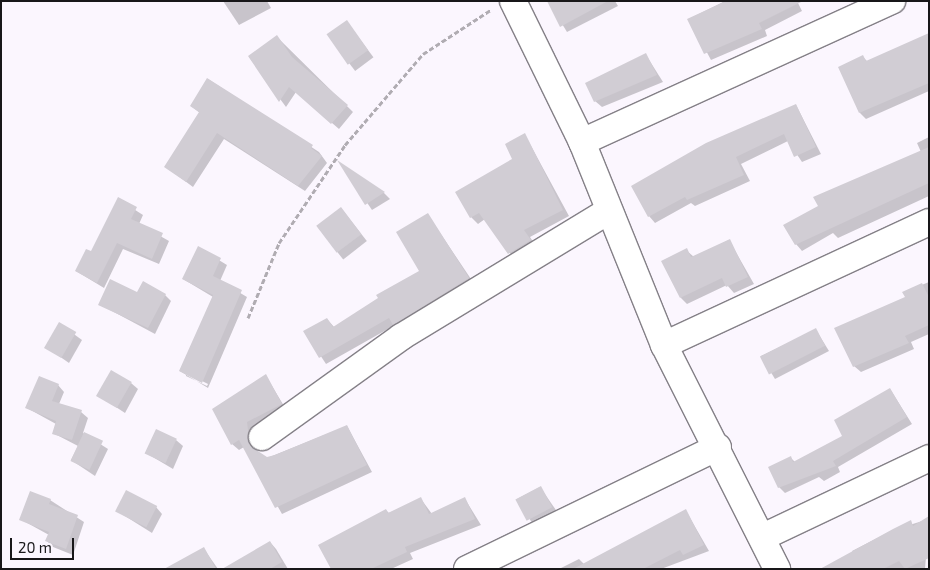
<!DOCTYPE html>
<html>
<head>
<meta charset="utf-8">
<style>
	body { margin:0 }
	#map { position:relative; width:930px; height:570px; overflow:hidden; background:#fbf6fe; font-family:"Exo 2",sans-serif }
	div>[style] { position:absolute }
	.shadow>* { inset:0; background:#0003; transform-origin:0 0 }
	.building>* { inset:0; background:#d1cdd4; transform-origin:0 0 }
	.path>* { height:3px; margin-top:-1.5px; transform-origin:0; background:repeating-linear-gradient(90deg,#b0acb2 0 5px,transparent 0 7.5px) }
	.roads { filter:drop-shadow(1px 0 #848087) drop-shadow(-1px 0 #848087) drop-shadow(0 1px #848087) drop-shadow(0 -1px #848087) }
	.minor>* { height:26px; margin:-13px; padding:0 13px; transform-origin:13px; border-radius:13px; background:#fff }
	span { translate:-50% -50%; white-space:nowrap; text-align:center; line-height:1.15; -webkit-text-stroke:5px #fbf6fe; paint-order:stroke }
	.frame { position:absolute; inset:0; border:2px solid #181719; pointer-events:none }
	.scale { position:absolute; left:10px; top:538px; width:64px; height:22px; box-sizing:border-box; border:2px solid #181719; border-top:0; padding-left:6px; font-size:15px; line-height:18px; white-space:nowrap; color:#181719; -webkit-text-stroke:4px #fbf6fe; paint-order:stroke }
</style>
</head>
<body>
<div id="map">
	<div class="shadow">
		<i style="clip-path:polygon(223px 1px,267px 1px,271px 8px,239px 25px)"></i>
		<i style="clip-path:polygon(548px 1px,615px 1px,618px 6px,567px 32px)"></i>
		<i style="clip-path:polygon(725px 1px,797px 1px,802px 11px,765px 30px,767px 36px,711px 60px,689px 19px)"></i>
		<i style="left:347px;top:22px;width:44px;height:23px;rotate:53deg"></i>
		<i style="clip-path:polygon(929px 34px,929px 91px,866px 119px,860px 113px,863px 57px,868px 62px)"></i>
		<i style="clip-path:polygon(277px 37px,353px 112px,339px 129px,296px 92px,286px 107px,249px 57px)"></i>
		<i style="clip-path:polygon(646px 55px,663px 82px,602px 107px,595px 101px)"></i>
		<i style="clip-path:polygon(208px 79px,319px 152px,327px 163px,305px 191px,224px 139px,193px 187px,166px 167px,200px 113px,191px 106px)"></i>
		<i style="clip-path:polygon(796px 105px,821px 154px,802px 162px,788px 141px,741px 164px,750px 181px,695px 206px,691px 203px,655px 223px,649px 216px)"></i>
		<i style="clip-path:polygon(525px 135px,569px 216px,530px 237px,536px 246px,515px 260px,485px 219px,478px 224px,471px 217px,457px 193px,514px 160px)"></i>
		<i style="clip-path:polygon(929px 137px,929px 196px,838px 238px,833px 233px,802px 251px,796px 244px,921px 152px,917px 143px)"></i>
		<i style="clip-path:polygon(341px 164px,384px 193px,390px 199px,372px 210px)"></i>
		<i style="clip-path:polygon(118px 199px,143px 215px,139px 224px,169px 241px,159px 264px,123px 249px,104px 288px,76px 271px,91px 253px)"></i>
		<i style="left:341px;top:208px;width:42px;height:30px;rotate:52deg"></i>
		<i style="clip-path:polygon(428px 215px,475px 285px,400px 330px,395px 325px,326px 364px,305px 332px,327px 319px,335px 328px,421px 271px)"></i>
		<i style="clip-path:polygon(729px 240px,754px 284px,734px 293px,727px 285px,687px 304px,681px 298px,686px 250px,694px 257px)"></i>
		<i style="clip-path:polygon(evenodd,199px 248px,227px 265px,220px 281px,247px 297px,208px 388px,180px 371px,213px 297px,183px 279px,199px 248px,186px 373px,208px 384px,207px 386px,186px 376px,186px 373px)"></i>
		<i style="clip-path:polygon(929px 282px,929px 334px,911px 342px,914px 349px,861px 372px,854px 366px,906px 298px,904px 292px)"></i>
		<i style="clip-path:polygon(165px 295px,171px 301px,155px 334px,99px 304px)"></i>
		<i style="clip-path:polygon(60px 324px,82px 340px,69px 363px,46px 347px)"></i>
		<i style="clip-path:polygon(816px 330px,829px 351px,775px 379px,761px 356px)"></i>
		<i style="clip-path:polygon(266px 376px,287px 411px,253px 428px,256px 451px,267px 458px,347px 426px,372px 472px,282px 514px,244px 447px,239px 450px,232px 444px)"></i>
		<i style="clip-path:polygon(131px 383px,138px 389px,125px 413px,99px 396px)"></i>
		<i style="clip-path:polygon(58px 385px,64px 392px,59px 404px,81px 412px,88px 418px,83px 433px,108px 449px,95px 476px,71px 460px,78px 446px,53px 433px,56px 424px,27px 408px)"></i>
		<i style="clip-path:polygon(890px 389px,912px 424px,838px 467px,840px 472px,824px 481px,819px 477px,785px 493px,779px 487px,791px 458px,795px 462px,844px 436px)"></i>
		<i style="clip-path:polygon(176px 440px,183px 446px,173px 469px,146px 453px)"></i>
		<i style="clip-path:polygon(540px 487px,558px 513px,534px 526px,517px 499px)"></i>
		<i style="clip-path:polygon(421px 499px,432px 514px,465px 499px,481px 525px,410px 553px,413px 559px,391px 569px,332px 569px,386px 510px,389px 513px)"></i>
		<i style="clip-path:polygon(50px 500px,84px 522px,73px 555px,53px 547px,47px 541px,49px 535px,20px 519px)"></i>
		<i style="clip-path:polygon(156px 507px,162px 514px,152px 533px,117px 511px)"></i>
		<i style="clip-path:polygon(686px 511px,709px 551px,661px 569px,559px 569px,579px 559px,584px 564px)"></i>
		<i style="clip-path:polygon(929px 519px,925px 569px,820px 569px,854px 555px,852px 551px,893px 530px)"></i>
		<i style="clip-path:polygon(270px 542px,276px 549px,288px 569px,252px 569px)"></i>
		<i style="clip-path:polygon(204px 549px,218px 569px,184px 569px)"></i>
	</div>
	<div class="building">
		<i style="clip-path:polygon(547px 1px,608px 1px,560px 27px)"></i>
		<i style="clip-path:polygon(726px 1px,803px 1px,759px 23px,762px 29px,704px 54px,687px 19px)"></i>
		<i style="left:347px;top:20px;width:37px;height:25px;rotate:55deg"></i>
		<i style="clip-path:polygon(929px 33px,929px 83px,859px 113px,838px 67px,863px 55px,866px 61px)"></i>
		<i style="clip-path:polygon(277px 35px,292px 57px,348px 105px,331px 124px,289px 87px,279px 102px,248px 56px)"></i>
		<i style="clip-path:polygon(646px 53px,657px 75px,594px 102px,585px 83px)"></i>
		<i style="clip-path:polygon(207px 78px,313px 145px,311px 148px,322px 156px,298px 186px,217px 133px,186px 182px,164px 167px,199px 112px,190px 106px)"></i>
		<i style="clip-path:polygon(796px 104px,816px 147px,794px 157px,784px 134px,736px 157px,744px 175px,687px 200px,685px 197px,648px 217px,631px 186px,706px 143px)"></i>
		<i style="clip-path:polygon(525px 133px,563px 210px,524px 230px,531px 240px,508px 254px,479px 213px,470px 218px,455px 192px,512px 159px,505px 144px)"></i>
		<i style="clip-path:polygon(929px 147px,929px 183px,795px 245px,783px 225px,818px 206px,813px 197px)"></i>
		<i style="clip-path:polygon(337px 160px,385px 192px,365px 205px)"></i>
		<i style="clip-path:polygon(118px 197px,137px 207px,131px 219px,163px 233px,152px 259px,117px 243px,97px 283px,75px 271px,86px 249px,91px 251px)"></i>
		<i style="left:341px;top:207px;width:34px;height:31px;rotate:53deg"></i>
		<i style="clip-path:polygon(428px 213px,469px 278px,393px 325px,389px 318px,319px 358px,303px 331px,327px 318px,333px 327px,378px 298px,376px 295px,419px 271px,396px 232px)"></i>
		<i style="clip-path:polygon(730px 239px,748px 277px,726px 287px,722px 278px,680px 298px,661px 261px,687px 248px,691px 257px)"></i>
		<i style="clip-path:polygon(198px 246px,221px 258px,213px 276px,242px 290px,202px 383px,179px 371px,213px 295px,182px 279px)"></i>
		<i style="clip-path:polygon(110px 279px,137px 292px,143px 281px,166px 294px,148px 328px,98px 305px)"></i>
		<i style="clip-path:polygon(922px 283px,929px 297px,929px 325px,905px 336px,909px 343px,853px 367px,834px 328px,905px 297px,902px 292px)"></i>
		<i style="left:59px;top:322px;width:20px;height:30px;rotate:30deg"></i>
		<i style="left:816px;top:328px;width:20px;height:63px;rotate:63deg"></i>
		<i style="left:111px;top:370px;width:24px;height:30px;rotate:30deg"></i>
		<i style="clip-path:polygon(266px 374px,282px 404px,247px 422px,250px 446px,267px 457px,275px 455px,347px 425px,367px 465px,275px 508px,239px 440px,231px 445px,212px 409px)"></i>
		<i style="clip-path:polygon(39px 376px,59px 384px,52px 401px,82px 410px,72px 440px,52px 434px,56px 421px,25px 408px)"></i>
		<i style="clip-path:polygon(890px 388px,907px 417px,833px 461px,836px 466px,778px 488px,768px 467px,791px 456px,793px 462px,842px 436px,834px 420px)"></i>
		<i style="left:156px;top:429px;width:23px;height:27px;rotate:25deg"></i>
		<i style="left:84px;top:432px;width:21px;height:32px;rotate:25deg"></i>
		<i style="left:541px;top:486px;width:24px;height:29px;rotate:62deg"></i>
		<i style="left:126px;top:490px;width:35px;height:24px;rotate:27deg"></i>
		<i style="clip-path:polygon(30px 491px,51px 499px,49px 504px,78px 515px,66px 549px,45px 541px,49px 532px,19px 520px)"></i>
		<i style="clip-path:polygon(421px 497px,429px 514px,465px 497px,475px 519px,405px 547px,407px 552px,371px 569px,331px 569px,318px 545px,386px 509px,388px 513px)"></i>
		<i style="clip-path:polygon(686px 509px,704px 545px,683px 555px,680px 550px,643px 569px,573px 569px)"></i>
		<i style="clip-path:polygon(929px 516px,929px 558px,905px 569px,899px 561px,883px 569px,820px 569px,893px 529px,911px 520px,913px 526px)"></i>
		<i style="clip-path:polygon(270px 541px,282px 562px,270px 569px,222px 569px)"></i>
		<i style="clip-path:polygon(204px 547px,216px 569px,164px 569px)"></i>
	</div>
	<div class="path">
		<i style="left:248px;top:318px;width:81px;rotate:-67.5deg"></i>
		<i style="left:279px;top:243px;width:118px;rotate:-56deg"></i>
		<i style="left:345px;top:145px;width:120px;rotate:-49.4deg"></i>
		<i style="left:423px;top:54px;width:82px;rotate:-33.1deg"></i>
	</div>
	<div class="roads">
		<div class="minor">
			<i style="left:513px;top:1px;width:157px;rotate:63.9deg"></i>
			<i style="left:582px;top:142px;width:219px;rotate:68deg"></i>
			<i style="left:664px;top:345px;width:251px;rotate:63.2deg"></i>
			<i style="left:582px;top:142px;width:341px;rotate:-24.5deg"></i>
			<i style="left:664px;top:345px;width:292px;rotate:-24.9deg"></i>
			<i style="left:262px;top:437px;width:171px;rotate:-35.7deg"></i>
			<i style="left:401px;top:337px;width:242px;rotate:-31.3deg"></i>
			<i style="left:763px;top:537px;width:184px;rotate:-25.4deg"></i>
			<i style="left:467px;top:569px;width:279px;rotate:-25.9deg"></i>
		</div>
	</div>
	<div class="frame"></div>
	<div class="scale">20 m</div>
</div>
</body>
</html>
